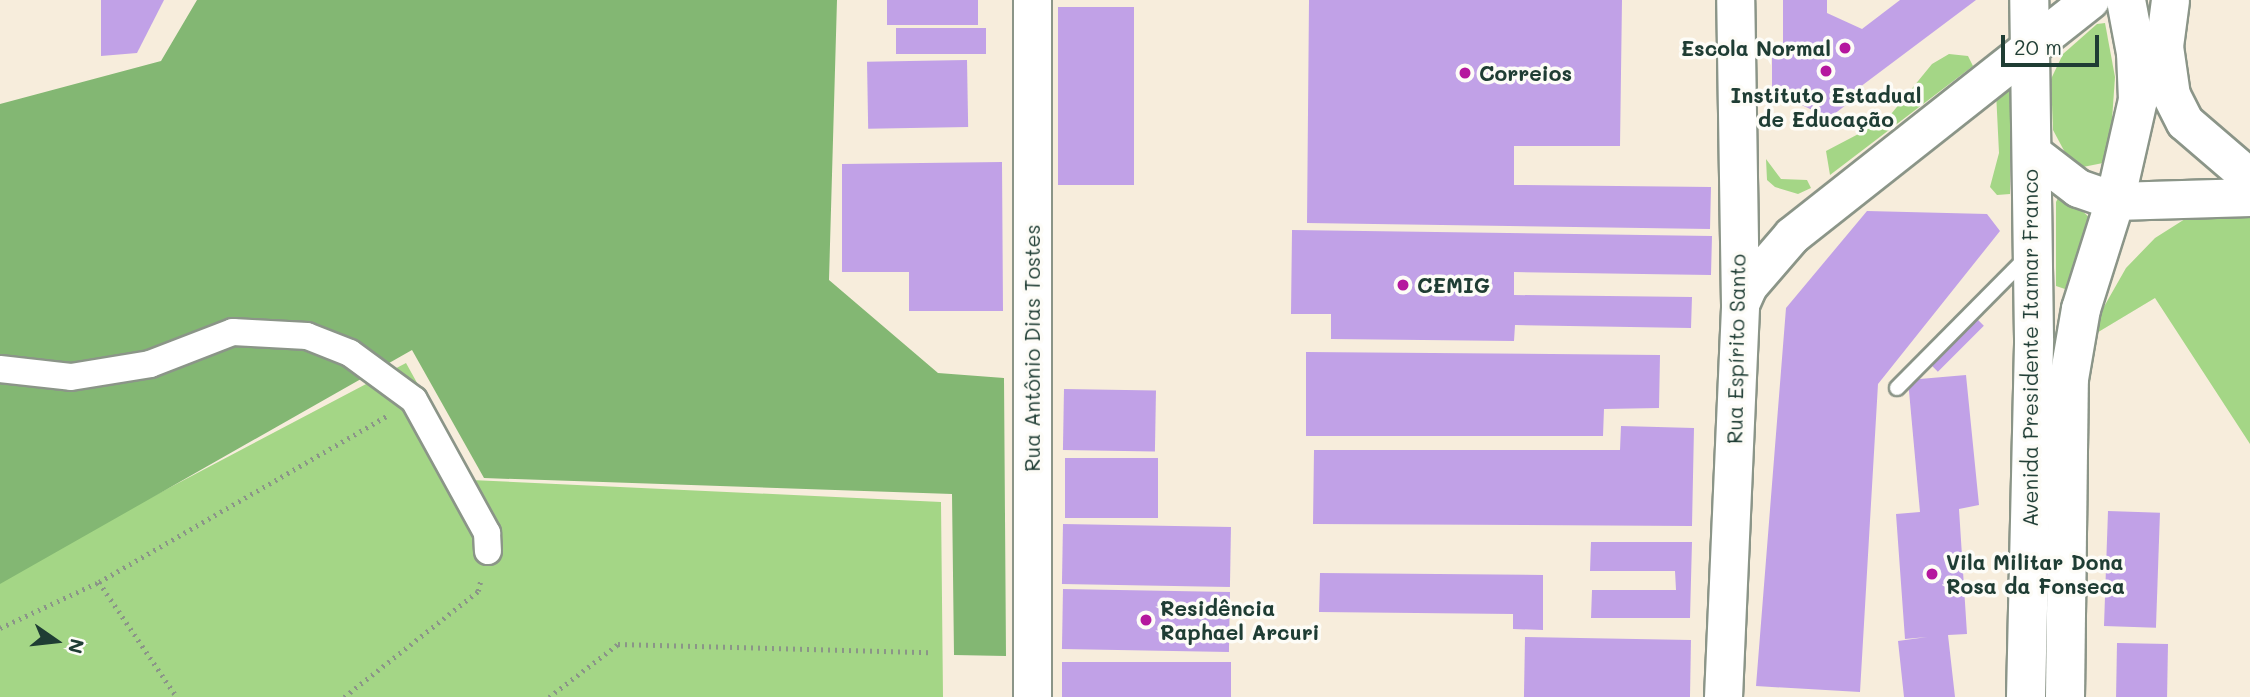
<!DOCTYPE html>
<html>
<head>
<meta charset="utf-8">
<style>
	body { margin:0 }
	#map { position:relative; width:2250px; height:697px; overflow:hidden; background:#f7eddc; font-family:Mali,sans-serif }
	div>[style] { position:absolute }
	.green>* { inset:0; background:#a4d686 }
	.forest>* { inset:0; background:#83b773 }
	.building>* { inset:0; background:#c1a1e7; transform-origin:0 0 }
	.path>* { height:4.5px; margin-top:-2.25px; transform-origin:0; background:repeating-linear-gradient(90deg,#8b9588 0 2px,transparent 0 7px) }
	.roads { filter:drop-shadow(2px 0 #8b9588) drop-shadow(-2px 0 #8b9588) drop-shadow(0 2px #8b9588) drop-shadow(0 -2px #8b9588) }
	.lane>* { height:14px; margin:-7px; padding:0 7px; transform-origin:7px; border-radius:7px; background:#fff }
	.street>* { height:26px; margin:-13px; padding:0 13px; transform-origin:13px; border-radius:13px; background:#fff }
	.secondary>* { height:37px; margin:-18.5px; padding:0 18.5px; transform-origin:18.5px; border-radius:18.5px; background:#fff }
	.primary>* { height:38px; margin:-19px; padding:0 19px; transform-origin:19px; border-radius:19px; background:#fff }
	.dots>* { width:19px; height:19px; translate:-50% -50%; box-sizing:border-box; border:4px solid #fdfcf7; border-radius:50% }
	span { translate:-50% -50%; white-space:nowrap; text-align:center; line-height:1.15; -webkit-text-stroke:7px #fdfcf7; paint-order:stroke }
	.poi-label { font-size:21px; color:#1f3d34; font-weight:700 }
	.right { translate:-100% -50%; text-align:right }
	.left { translate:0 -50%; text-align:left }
	.street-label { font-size:21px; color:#1f3d34 }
	.north { position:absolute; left:21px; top:606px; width:70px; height:70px; -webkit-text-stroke:5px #fdfcf7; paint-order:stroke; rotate:104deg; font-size:19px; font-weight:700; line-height:28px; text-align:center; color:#1f3d34 }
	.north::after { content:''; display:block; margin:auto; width:24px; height:32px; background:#1f3d34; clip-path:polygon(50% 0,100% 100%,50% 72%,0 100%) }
	.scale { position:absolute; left:2001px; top:35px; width:98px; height:32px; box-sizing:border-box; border:4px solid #1f3d34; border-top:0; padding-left:9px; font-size:21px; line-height:24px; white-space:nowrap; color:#1f3d34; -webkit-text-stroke:5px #fdfcf7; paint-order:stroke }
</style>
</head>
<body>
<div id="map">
	<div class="green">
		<i style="clip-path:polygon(2105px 23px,2115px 77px,2112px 120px,2103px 163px,2083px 167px,2068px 158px,2053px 130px,2051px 79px,2063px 54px,2097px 24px)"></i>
		<i style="clip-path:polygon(1949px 54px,1968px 56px,1973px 66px,1830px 175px,1826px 151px,1887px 119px,1932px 64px)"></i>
		<i style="clip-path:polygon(2010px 85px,2010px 194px,1997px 195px,1990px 187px,1999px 153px,1996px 92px)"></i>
		<i style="clip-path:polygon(1766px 159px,1781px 179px,1807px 180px,1811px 188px,1798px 194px,1775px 187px,1767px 180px)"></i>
		<i style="clip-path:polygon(2061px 192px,2090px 218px,2065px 289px,2056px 286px,2056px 202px)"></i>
		<i style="clip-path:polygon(2250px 213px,2250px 444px,2155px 298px,2085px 340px,2126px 268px,2155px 238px,2185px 219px)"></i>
		<i style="clip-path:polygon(406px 363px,471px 480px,941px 502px,943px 697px,0 697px,0 577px)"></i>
	</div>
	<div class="forest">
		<i style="clip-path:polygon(197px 0,837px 0,829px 280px,938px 373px,1004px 378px,1006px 656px,954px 655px,952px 494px,484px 478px,412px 350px,0 584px,0 104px,161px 61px)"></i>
	</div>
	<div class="building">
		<i style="clip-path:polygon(101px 0,164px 0,137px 53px,101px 56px)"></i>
		<i style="left:887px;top:0;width:91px;height:25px"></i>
		<i style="clip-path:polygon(1309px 0,1622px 0,1620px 146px,1514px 146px,1514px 185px,1711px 187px,1710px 229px,1307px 223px)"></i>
		<i style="clip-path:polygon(1783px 0,1827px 0,1827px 13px,1862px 29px,1900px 0,1976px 0,1856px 90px,1859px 95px,1829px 118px,1772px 91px,1772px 52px,1783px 52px)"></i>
		<i style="left:1134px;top:7px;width:178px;height:76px;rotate:90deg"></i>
		<i style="left:986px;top:28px;width:26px;height:90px;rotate:90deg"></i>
		<i style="left:967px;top:60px;width:67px;height:100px;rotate:89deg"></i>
		<i style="clip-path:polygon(1002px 162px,1003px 311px,909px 311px,909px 272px,842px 272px,842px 164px)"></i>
		<i style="clip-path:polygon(1867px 211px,1987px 214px,2000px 231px,1878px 384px,1860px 692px,1756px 686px,1786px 308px)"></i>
		<i style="clip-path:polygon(1292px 230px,1712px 236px,1711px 275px,1514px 272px,1514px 295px,1692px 297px,1691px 328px,1515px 325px,1514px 341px,1331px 339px,1331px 314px,1291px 314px)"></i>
		<i style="left:1969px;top:311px;width:21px;height:65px;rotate:45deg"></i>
		<i style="clip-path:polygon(1306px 352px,1660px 355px,1659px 408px,1604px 409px,1603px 436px,1306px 436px)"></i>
		<i style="clip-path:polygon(1966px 375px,1979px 505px,1959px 509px,1967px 634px,1948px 635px,1955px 697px,1904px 697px,1898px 641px,1927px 637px,1905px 639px,1896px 514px,1920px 512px,1908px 380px)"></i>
		<i style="left:1064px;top:389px;width:92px;height:61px;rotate:1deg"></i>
		<i style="clip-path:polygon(1621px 426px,1694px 428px,1692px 526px,1313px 524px,1314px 450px,1620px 450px)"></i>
		<i style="left:1065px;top:458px;width:93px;height:60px"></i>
		<i style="left:2108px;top:511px;width:52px;height:115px;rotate:2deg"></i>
		<i style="left:1063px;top:524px;width:168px;height:60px;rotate:1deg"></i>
		<i style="clip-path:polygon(1591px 542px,1692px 542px,1690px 618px,1591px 618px,1592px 590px,1676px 590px,1675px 571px,1590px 571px)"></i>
		<i style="clip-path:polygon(1320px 573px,1543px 575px,1543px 630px,1513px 629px,1513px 614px,1319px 612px)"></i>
		<i style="left:1063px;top:589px;width:167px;height:60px;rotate:1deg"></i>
		<i style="left:1525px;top:637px;width:166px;height:60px;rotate:1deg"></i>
		<i style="left:2117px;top:643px;width:51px;height:54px;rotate:1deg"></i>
		<i style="left:1062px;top:662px;width:169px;height:35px"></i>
	</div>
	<div class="path">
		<i style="left:99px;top:582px;width:139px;rotate:55.9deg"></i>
		<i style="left:0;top:628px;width:109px;rotate:-24.9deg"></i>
		<i style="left:99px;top:582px;width:332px;rotate:-30deg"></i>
		<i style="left:344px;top:697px;width:171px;rotate:-38.3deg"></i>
		<i style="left:478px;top:591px;width:12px;rotate:-76deg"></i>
		<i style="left:549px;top:697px;width:87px;rotate:-37.5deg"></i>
		<i style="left:618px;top:644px;width:311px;rotate:1.5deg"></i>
	</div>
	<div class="roads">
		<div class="lane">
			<i style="left:1897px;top:388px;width:185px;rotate:-45.2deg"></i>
		</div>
		<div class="street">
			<i style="left:0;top:369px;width:71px;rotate:6.4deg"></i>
			<i style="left:71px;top:377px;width:80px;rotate:-9.3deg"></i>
			<i style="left:150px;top:364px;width:89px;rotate:-21.1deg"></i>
			<i style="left:233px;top:332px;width:74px;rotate:3.1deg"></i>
			<i style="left:307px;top:336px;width:46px;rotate:21.6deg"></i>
			<i style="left:350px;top:353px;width:79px;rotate:36.3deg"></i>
			<i style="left:414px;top:400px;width:152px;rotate:61.2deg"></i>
			<i style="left:487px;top:533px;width:18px;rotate:87deg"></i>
		</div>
		<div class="secondary">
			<i style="left:2170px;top:0;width:46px;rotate:97.4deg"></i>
			<i style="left:2164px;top:46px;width:49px;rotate:81.9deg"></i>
			<i style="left:2171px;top:95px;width:30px;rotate:63deg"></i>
			<i style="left:2185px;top:122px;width:86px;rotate:40.7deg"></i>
			<i style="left:2031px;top:152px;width:59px;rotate:37.5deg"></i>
			<i style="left:2078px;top:188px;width:39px;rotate:19deg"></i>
			<i style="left:2115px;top:201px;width:135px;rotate:-1.7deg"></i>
			<i style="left:1740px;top:304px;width:20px;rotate:-66deg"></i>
			<i style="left:1748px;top:286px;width:67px;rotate:-49.2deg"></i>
			<i style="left:1792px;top:235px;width:380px;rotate:-38.3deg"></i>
			<i style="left:1032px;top:697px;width:697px;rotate:-90deg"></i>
			<i style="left:1723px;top:697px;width:393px;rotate:-87.5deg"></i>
			<i style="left:1740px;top:304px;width:304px;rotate:-90.9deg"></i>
		</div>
		<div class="primary">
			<i style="left:2026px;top:697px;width:358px;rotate:-88.7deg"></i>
			<i style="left:2034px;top:339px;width:339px;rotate:-90.8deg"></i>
			<i style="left:2065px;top:697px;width:318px;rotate:-89.3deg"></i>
			<i style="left:2069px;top:379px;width:71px;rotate:-80.3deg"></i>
			<i style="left:2081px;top:309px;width:113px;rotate:-72.5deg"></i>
			<i style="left:2115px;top:201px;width:104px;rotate:-77.2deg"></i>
			<i style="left:2138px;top:100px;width:47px;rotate:-92.4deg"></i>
			<i style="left:2136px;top:53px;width:54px;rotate:-100.7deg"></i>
		</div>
	</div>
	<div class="dots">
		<i style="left:1845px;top:48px;background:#b5179e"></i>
		<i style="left:1826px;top:71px;background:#b5179e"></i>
		<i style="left:1465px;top:73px;background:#b5179e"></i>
		<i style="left:1403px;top:285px;background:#b5179e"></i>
		<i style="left:1932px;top:574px;background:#b5179e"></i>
		<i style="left:1146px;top:620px;background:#b5179e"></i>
	</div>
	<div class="poi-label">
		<span class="right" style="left:1831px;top:48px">Escola Normal</span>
		<span class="left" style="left:1479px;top:73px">Correios</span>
		<span style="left:1826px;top:107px">Instituto Estadual<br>de Educação</span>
		<span class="left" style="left:1417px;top:285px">CEMIG</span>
		<span class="left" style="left:1946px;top:574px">Vila Militar Dona<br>Rosa da Fonseca</span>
		<span class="left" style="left:1160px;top:620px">Residência<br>Raphael Arcuri</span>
	</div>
	<div class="street-label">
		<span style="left:1032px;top:348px;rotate:-90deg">Rua Antônio Dias Tostes</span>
		<span style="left:2030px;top:348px;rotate:-90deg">Avenida Presidente Itamar Franco</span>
		<span style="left:1736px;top:349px;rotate:-89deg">Rua Espírito Santo</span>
	</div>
	<div class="north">N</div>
	<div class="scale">20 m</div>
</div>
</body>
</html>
